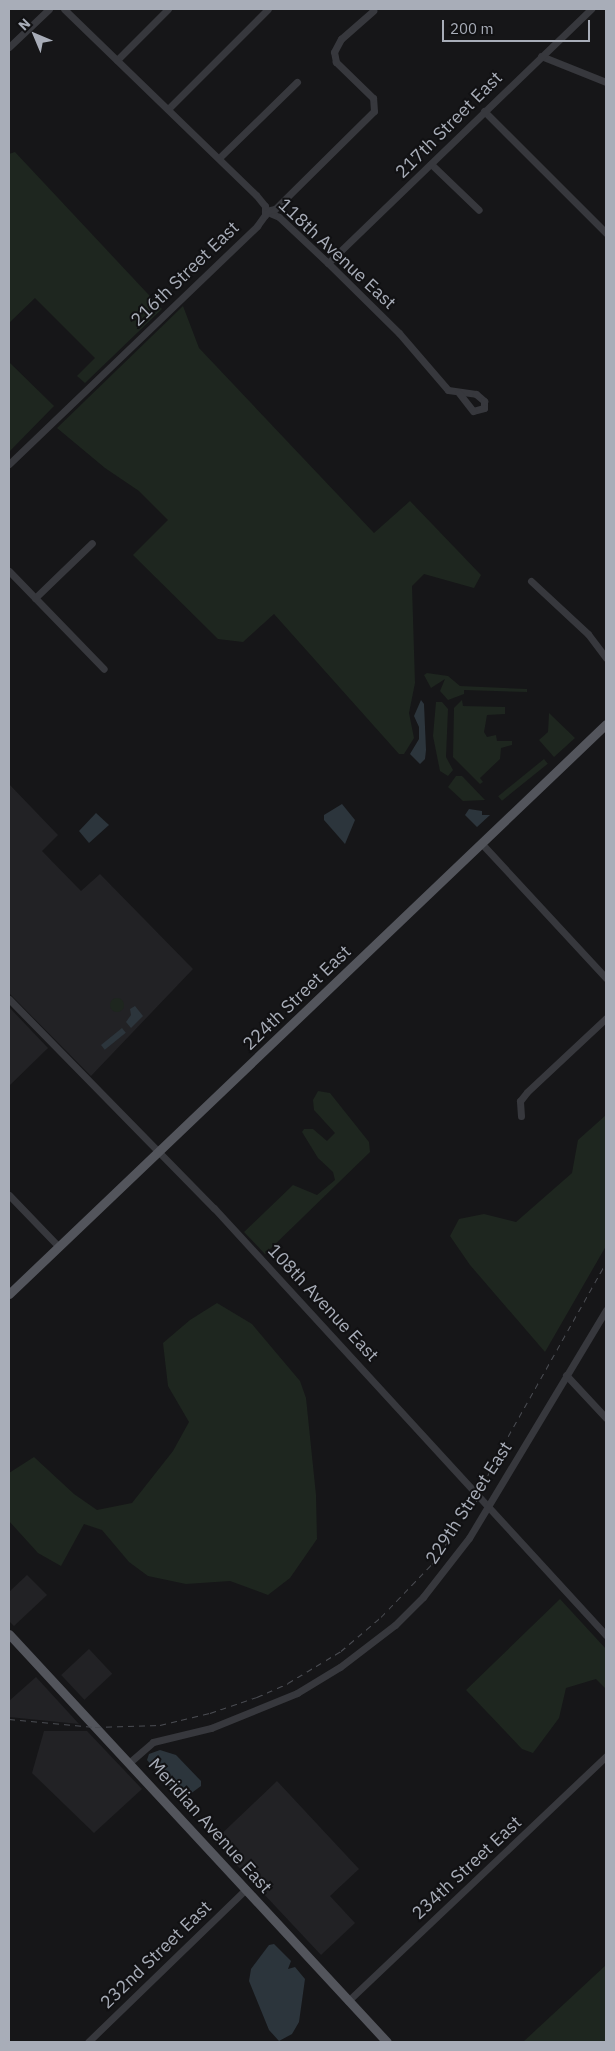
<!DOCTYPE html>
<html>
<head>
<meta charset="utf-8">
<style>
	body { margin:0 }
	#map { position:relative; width:615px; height:2051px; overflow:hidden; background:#161618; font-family:"IBM Plex Sans",sans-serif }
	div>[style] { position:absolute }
	.built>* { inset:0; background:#222225; transform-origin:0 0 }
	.green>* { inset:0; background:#1e261f; transform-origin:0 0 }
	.round { border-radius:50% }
	.water>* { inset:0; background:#2c353c; transform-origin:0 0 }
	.minor>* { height:7px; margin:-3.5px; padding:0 3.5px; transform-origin:3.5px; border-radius:3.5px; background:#37383d }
	.major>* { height:9px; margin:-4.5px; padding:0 4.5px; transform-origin:4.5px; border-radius:4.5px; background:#53555c }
	.rail>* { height:1px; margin-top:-0.5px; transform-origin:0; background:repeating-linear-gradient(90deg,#4a4c52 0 6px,transparent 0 11px) }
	span { translate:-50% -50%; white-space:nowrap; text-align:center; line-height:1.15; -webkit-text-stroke:4px #111113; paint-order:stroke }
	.street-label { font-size:18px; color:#a8adb8 }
	.frame { position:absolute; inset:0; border:10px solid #a8adb8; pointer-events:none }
	.north { position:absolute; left:10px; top:10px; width:50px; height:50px; -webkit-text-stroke:4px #111113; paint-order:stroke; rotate:315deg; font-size:14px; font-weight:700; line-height:20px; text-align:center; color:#a8adb8 }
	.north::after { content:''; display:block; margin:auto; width:18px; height:22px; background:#a8adb8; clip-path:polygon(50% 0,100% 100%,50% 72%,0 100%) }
	.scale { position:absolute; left:442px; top:20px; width:148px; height:22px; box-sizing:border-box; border:2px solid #a8adb8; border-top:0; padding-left:6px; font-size:15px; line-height:18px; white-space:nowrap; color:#a8adb8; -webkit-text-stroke:4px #111113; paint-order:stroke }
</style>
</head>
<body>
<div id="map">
	<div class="built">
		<i style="clip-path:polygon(9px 784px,58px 835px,42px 851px,81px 891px,100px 874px,193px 969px,91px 1076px,9px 993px)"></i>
		<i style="clip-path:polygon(9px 1007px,48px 1048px,9px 1086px)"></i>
		<i style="clip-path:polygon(27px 1575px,47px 1595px,14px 1626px,9px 1621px,9px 1592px)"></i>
		<i style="left:89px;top:1649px;width:34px;height:38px;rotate:47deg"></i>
		<i style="clip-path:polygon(36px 1677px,79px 1724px,9px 1717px,9px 1701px)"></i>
		<i style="clip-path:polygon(44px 1731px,87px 1731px,142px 1789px,94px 1833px,32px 1773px)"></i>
		<i style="clip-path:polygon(277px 1781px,359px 1869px,330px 1896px,355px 1923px,321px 1955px,214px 1841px)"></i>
	</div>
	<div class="green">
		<i style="clip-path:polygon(15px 152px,162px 309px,85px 383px,77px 376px,95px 358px,35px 298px,9px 323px,9px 154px)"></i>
		<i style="clip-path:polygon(183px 306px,199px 348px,374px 533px,410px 501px,481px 575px,474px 588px,424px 574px,412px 586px,415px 683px,409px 713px,414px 738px,404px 754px,399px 754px,274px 614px,243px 642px,218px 639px,133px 555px,168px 520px,139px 491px,105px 468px,57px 428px)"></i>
		<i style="clip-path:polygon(9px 362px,54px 406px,9px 452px)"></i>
		<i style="clip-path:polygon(427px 673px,448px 676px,460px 686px,527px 689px,527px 692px,464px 690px,464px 694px,448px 700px,440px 691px,445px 679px,431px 688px,424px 675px)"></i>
		<i style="clip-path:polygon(462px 700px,463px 706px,505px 707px,505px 714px,487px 715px,484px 732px,487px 737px,496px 735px,497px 741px,512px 741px,512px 745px,501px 748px,500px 759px,480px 778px,483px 782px,480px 784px,453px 757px,454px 708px)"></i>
		<i style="clip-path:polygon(436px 702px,442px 702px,448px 709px,446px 757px,453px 770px,448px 776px,440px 771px,433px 736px)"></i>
		<i style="clip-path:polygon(549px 713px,575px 738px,554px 757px,539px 740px,548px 732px)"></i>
		<i style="left:544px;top:759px;width:6px;height:59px;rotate:51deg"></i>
		<i style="clip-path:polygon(456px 776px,462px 776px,485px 800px,463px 801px,448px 787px)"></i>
		<i class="round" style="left:110px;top:998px;width:14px;height:14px"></i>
		<i style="clip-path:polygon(318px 1091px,330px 1093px,369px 1142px,370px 1152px,265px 1254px,244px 1232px,293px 1185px,317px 1195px,335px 1180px,333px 1172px,318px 1158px,302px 1132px,304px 1129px,313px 1129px,327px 1141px,335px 1133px,314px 1110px,313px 1100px)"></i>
		<i style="clip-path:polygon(606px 1115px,606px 1246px,545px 1352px,470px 1265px,450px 1236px,459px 1219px,484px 1214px,516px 1222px,572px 1173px,578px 1140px)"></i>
		<i style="clip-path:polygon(217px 1303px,252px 1324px,300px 1381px,306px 1398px,316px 1495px,317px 1539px,290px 1578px,268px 1595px,230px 1581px,186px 1584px,148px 1576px,129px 1562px,102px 1530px,84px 1524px,61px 1566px,38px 1553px,9px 1521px,9px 1473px,34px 1457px,74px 1494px,97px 1510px,132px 1503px,173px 1451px,189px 1422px,168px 1386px,163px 1343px,190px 1320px)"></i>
		<i style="clip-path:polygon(560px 1599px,606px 1649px,606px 1689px,596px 1679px,566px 1688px,559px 1718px,533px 1753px,522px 1749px,466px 1690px)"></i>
		<i style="clip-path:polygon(606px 1965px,606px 2042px,523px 2042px)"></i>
	</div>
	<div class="water">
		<i style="clip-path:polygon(421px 700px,424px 704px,426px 750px,425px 759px,420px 764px,410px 754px,419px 739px,419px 727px,414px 716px)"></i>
		<i style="clip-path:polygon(342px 804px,355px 820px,345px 844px,324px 820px,324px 815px)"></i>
		<i style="clip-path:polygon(469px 809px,482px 811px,482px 815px,490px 815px,477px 827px,465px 815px)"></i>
		<i style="clip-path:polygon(96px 813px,109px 825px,89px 843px,79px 831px)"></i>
		<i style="clip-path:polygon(135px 1006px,143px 1016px,131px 1028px,126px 1022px,131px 1015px,130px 1009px)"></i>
		<i style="left:122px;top:1028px;width:6px;height:27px;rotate:51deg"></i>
		<i style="clip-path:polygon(160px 1750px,176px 1755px,201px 1781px,201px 1786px,186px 1797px,179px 1797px,147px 1760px,149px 1754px)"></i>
		<i style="clip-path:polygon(274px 1944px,291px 1961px,288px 1969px,295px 1967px,305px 1979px,299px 2022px,292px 2034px,279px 2041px,269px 2030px,249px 1981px,251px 1969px,269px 1945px)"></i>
	</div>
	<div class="minor">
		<i style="left:9px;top:47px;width:55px;rotate:-43.5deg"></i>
		<i style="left:541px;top:56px;width:70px;rotate:21.8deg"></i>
		<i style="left:117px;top:60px;width:72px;rotate:-45deg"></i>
		<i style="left:168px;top:109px;width:141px;rotate:-45deg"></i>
		<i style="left:484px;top:111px;width:173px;rotate:45deg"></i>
		<i style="left:219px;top:158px;width:109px;rotate:-44.3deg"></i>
		<i style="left:431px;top:164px;width:66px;rotate:43.8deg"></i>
		<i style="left:265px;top:211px;width:15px;rotate:23deg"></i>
		<i style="left:279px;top:217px;width:67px;rotate:43.2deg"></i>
		<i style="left:328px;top:263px;width:100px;rotate:44.6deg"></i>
		<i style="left:399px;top:333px;width:75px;rotate:49.3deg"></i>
		<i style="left:448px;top:390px;width:28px;rotate:8deg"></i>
		<i style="left:476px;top:394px;width:11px;rotate:41deg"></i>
		<i style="left:484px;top:401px;width:7px;rotate:90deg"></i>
		<i style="left:484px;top:408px;width:11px;rotate:165deg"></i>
		<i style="left:473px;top:411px;width:23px;rotate:-128deg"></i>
		<i style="left:266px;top:211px;width:9px;rotate:-13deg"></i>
		<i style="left:275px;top:209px;width:139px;rotate:-44.7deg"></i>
		<i style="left:374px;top:111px;width:13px;rotate:-94deg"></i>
		<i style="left:373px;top:98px;width:52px;rotate:-135.8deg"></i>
		<i style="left:336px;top:62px;width:10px;rotate:-101deg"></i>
		<i style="left:334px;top:52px;width:15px;rotate:-62deg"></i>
		<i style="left:341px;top:39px;width:43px;rotate:-41.2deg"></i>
		<i style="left:328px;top:263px;width:366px;rotate:-44deg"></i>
		<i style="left:9px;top:464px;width:344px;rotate:-43.8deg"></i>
		<i style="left:257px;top:226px;width:14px;rotate:-54deg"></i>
		<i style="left:265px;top:215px;width:9px;rotate:-90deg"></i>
		<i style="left:265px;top:206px;width:14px;rotate:-129deg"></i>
		<i style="left:256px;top:195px;width:267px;rotate:-135.9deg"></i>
		<i style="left:9px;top:571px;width:136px;rotate:45.9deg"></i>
		<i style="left:531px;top:581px;width:78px;rotate:42.9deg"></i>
		<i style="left:588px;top:634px;width:30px;rotate:53deg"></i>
		<i style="left:35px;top:598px;width:79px;rotate:-44deg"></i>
		<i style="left:482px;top:844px;width:183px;rotate:47.2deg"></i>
		<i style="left:9px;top:999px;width:293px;rotate:45.6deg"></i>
		<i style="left:214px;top:1208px;width:580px;rotate:47.45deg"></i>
		<i style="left:521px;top:1116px;width:15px;rotate:-94deg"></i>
		<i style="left:520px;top:1101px;width:11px;rotate:-52deg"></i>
		<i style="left:527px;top:1092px;width:108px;rotate:-43.1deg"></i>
		<i style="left:9px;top:1195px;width:72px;rotate:46.1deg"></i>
		<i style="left:566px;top:1375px;width:59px;rotate:47.1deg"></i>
		<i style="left:130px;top:1762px;width:30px;rotate:-41deg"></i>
		<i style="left:153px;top:1742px;width:60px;rotate:-13.6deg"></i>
		<i style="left:211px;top:1728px;width:93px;rotate:-22.1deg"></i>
		<i style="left:297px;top:1693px;width:50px;rotate:-31.2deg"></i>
		<i style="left:340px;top:1667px;width:69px;rotate:-37.4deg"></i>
		<i style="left:395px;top:1625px;width:40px;rotate:-45deg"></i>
		<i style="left:423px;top:1597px;width:75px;rotate:-52.1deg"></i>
		<i style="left:469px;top:1538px;width:266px;rotate:-59deg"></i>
		<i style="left:348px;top:2001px;width:356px;rotate:-43.5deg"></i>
		<i style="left:88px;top:2042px;width:220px;rotate:-44.1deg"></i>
	</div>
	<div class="major">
		<i style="left:9px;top:1294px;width:825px;rotate:-43.67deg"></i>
		<i style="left:9px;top:1634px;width:556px;rotate:47.19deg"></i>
	</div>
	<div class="rail">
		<i style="left:9px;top:1719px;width:86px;rotate:5.3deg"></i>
		<i style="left:95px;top:1727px;width:65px;rotate:-1.8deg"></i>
		<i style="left:160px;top:1725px;width:51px;rotate:-13.5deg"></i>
		<i style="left:210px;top:1713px;width:50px;rotate:-18.8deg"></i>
		<i style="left:257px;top:1697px;width:34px;rotate:-24deg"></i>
		<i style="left:288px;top:1683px;width:62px;rotate:-31.1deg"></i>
		<i style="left:341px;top:1651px;width:52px;rotate:-40.4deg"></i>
		<i style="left:381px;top:1617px;width:74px;rotate:-46.1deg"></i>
		<i style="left:432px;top:1564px;width:83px;rotate:-54.8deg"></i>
		<i style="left:480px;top:1496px;width:33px;rotate:-69deg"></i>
		<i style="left:492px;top:1465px;width:232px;rotate:-60.6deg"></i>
	</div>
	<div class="street-label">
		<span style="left:449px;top:125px;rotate:-45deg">217th Street East</span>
		<span style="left:337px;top:254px;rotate:43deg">118th Avenue East</span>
		<span style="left:185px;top:274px;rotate:-44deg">216th Street East</span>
		<span style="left:297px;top:998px;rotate:-44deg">224th Street East</span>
		<span style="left:323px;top:1303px;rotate:47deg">108th Avenue East</span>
		<span style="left:469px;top:1503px;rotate:-57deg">229th Street East</span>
		<span style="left:210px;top:1826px;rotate:48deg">Meridian Avenue East</span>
		<span style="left:467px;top:1868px;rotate:-43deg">234th Street East</span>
		<span style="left:156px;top:1955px;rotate:-44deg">232nd Street East</span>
	</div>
	<div class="frame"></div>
	<div class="north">N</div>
	<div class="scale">200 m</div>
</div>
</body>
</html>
